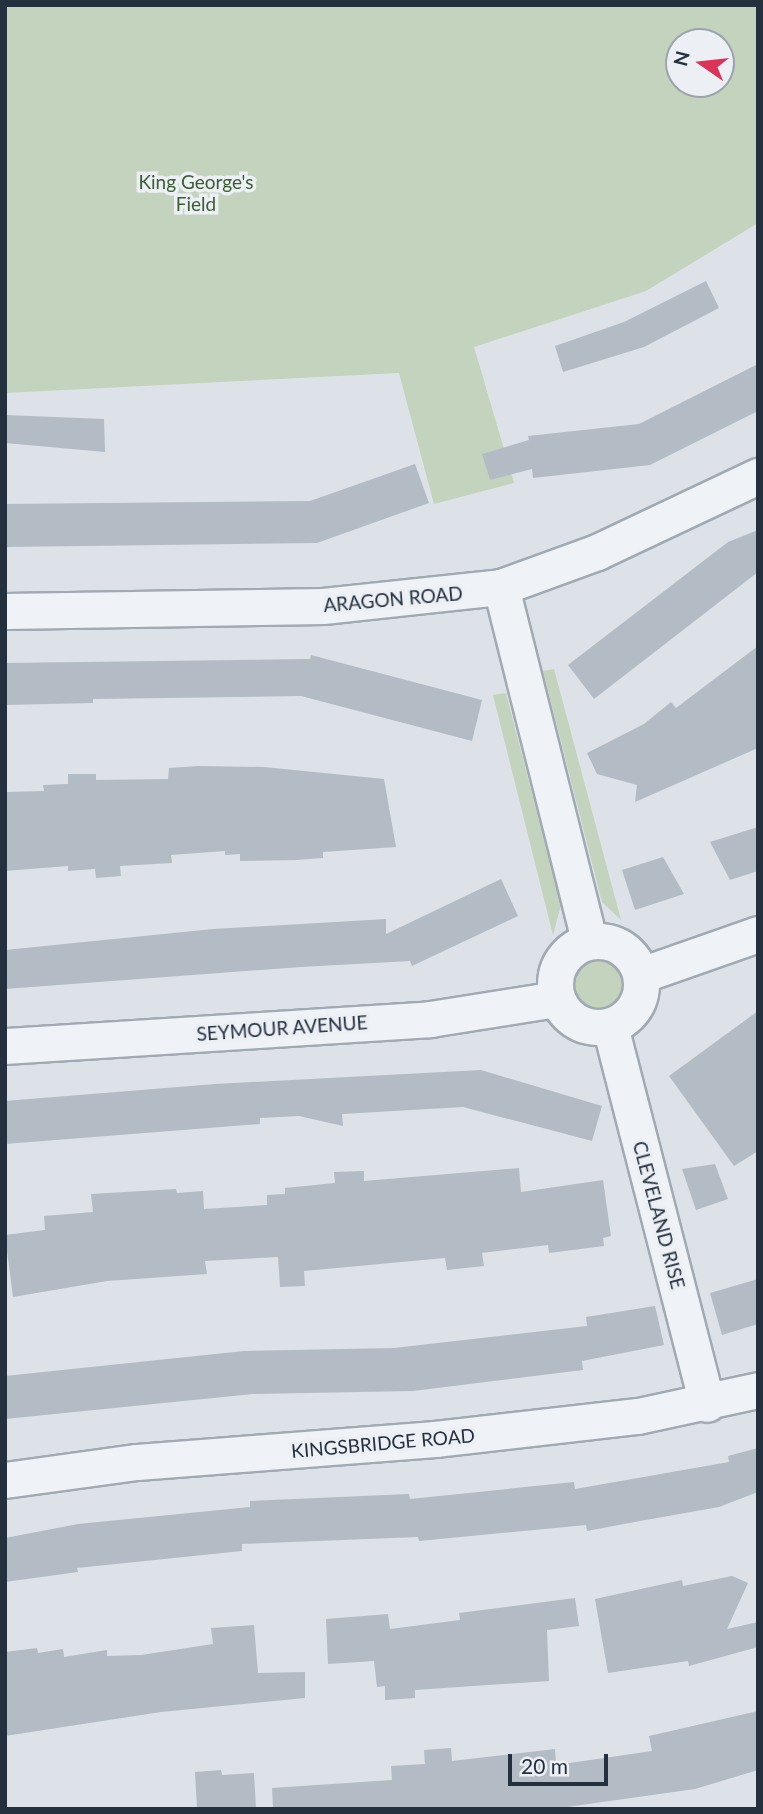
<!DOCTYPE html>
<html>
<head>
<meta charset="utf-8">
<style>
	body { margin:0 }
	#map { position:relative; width:763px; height:1814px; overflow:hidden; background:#dce2e8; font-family:Lato,sans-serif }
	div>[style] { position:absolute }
	.green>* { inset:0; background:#c3d3bd }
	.round { border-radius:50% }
	.building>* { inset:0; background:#b3bbc5 }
	.roads { filter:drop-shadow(2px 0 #a1a9b2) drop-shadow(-2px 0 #a1a9b2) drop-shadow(0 2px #a1a9b2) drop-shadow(0 -2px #a1a9b2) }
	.minor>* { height:35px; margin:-17.5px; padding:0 17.5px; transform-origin:17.5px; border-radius:17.5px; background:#eff2f6 }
	.minor>.ring { margin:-17.5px; padding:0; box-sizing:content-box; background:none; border:35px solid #eff2f6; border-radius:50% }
	span { translate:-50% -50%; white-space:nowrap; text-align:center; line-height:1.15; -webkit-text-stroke:7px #ecf0f5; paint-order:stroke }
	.park-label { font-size:19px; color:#3c5c31 }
	.street-label { font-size:19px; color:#25303f }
	.frame { position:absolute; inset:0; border:7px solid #25303f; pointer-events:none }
	.north { position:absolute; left:665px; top:28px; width:70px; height:70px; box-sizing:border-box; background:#ecf0f5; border:2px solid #9ca3ac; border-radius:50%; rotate:284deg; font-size:19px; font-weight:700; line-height:28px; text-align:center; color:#25303f }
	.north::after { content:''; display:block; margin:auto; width:24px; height:32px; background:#da3558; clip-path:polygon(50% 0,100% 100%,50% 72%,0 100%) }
	.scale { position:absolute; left:508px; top:1754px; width:100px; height:32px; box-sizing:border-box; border:4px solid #25303f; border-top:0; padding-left:9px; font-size:21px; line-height:24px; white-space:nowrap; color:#25303f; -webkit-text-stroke:5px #ecf0f5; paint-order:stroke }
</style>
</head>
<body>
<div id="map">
	<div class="green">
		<i style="clip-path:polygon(evenodd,5px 5px,758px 5px,758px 223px,646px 291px,474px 347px,514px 483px,434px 504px,399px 373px,5px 393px,5px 5px,679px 42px,721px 42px,721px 84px,679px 84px,679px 42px)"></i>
		<i style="clip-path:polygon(554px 669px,621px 920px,602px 902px,543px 671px)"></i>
		<i style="clip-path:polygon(506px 693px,561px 905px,553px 935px,493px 695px)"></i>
		<i class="round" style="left:570px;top:956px;width:54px;height:54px"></i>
	</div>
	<div class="building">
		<i style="clip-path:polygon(706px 281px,719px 308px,644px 347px,563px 372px,555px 346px,624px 322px)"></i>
		<i style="clip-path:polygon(758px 364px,758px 411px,650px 465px,533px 478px,532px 469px,490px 480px,482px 454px,529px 440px,528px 436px,639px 424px)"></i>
		<i style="clip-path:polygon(5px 415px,104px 419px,105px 452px,5px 443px)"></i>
		<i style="clip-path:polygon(415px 464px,429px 503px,317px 543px,5px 547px,5px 504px,310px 501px)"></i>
		<i style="clip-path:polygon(758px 530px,758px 572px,594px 699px,568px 665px,728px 542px)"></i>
		<i style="clip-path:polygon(758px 646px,758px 748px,635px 802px,637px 785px,597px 774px,587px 753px,644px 724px,671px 702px,676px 708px)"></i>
		<i style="clip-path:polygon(311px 655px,482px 700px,472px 741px,301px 696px,93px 699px,93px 703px,5px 705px,5px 663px,310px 659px)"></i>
		<i style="clip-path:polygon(198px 766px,264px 767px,384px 779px,396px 847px,323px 852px,323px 858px,297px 860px,240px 861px,240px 854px,225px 855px,225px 851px,171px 855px,172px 863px,120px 866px,121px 876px,96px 878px,95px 869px,68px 871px,68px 866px,5px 871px,5px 792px,44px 791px,43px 785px,68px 784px,68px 774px,96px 774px,96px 780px,168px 779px,169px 768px)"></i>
		<i style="clip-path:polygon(758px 827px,758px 871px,730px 880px,710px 842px)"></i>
		<i style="clip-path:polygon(663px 857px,684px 894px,635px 910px,622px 870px)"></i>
		<i style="clip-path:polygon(501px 879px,518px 916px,412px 966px,410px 961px,301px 967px,5px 989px,5px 950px,213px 929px,386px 919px,386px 934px)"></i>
		<i style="clip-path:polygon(758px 1011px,758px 1151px,734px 1166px,669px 1076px)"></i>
		<i style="clip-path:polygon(481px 1070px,602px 1106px,592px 1141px,463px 1107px,342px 1114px,343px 1126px,299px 1116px,260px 1118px,260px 1124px,5px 1144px,5px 1101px,215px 1084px)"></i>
		<i style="clip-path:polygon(715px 1164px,728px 1199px,696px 1210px,682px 1169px)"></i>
		<i style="clip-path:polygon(519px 1168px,521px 1192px,603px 1180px,611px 1236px,603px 1238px,604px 1246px,549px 1253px,548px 1245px,482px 1253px,484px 1266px,447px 1270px,445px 1258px,304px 1271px,305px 1286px,280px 1287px,278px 1257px,205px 1261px,207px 1274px,107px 1281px,13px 1297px,5px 1235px,45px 1230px,44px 1216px,93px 1212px,91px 1194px,176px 1189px,177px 1193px,203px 1191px,204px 1209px,267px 1205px,267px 1195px,285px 1194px,285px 1188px,335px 1183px,334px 1172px,364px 1171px,364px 1181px)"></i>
		<i style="clip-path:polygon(758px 1279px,758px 1324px,722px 1335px,710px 1293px)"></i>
		<i style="clip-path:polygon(655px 1306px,664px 1345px,582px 1361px,583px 1370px,413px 1391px,253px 1394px,5px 1419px,5px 1376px,244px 1351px,394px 1348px,587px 1326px,586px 1317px)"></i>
		<i style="clip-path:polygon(758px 1448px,758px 1492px,719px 1507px,640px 1521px,587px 1531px,586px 1525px,419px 1541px,418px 1537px,242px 1544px,242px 1551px,77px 1568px,78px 1572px,5px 1582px,5px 1538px,78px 1524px,250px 1507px,250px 1501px,409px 1494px,410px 1499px,574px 1482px,575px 1489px,729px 1462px,728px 1456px)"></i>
		<i style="clip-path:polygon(732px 1576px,748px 1583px,727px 1629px,758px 1622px,758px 1647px,689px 1666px,688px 1661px,608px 1673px,595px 1599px,682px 1580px,683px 1586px)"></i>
		<i style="clip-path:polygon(575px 1598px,579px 1626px,547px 1630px,549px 1681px,415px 1690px,415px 1698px,385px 1700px,385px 1686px,377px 1687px,374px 1661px,328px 1664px,326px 1619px,388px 1614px,390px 1629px,460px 1620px,459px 1613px)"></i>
		<i style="clip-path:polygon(254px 1625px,258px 1673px,305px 1672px,305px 1698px,161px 1712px,5px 1736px,5px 1652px,37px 1648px,38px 1653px,63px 1649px,64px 1657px,107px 1650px,107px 1656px,141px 1655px,213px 1644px,211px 1628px)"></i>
		<i style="clip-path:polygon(758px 1711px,758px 1770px,695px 1789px,560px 1808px,273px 1809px,272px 1788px,392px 1780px,391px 1766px,425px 1764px,424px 1750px,451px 1748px,452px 1761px,555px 1749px,556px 1765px,652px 1751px,649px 1736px)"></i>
		<i style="clip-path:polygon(221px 1770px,222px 1775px,254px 1773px,256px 1809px,197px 1809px,195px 1772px)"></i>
	</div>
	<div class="roads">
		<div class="minor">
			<i style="left:501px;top:587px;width:365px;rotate:76deg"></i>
			<i style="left:5px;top:611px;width:318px;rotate:-0.9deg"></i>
			<i style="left:323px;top:606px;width:179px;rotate:-6.1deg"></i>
			<i style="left:501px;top:587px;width:102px;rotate:-20deg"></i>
			<i style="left:597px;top:552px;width:178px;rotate:-25.3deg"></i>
			<i class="ring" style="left:555px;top:941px;width:51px;height:51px"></i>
			<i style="left:641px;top:975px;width:124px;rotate:-19.3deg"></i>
			<i style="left:610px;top:1026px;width:390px;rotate:75.6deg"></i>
			<i style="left:5px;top:1046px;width:426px;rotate:-3.6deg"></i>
			<i style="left:430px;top:1019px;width:128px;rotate:-9deg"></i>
			<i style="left:5px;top:1480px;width:133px;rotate:-7.8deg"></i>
			<i style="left:137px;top:1462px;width:299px;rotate:-4.4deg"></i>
			<i style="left:435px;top:1439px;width:204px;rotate:-6.5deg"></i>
			<i style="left:638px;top:1416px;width:123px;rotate:-12.2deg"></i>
		</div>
	</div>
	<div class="park-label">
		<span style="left:196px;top:193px">King George's<br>Field</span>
	</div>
	<div class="street-label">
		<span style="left:393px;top:599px;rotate:-5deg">ARAGON ROAD</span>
		<span style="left:282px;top:1028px;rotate:-4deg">SEYMOUR AVENUE</span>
		<span style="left:659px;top:1215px;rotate:75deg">CLEVELAND RISE</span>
		<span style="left:383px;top:1443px;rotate:-5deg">KINGSBRIDGE ROAD</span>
	</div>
	<div class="frame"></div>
	<div class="north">N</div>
	<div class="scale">20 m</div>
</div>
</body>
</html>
